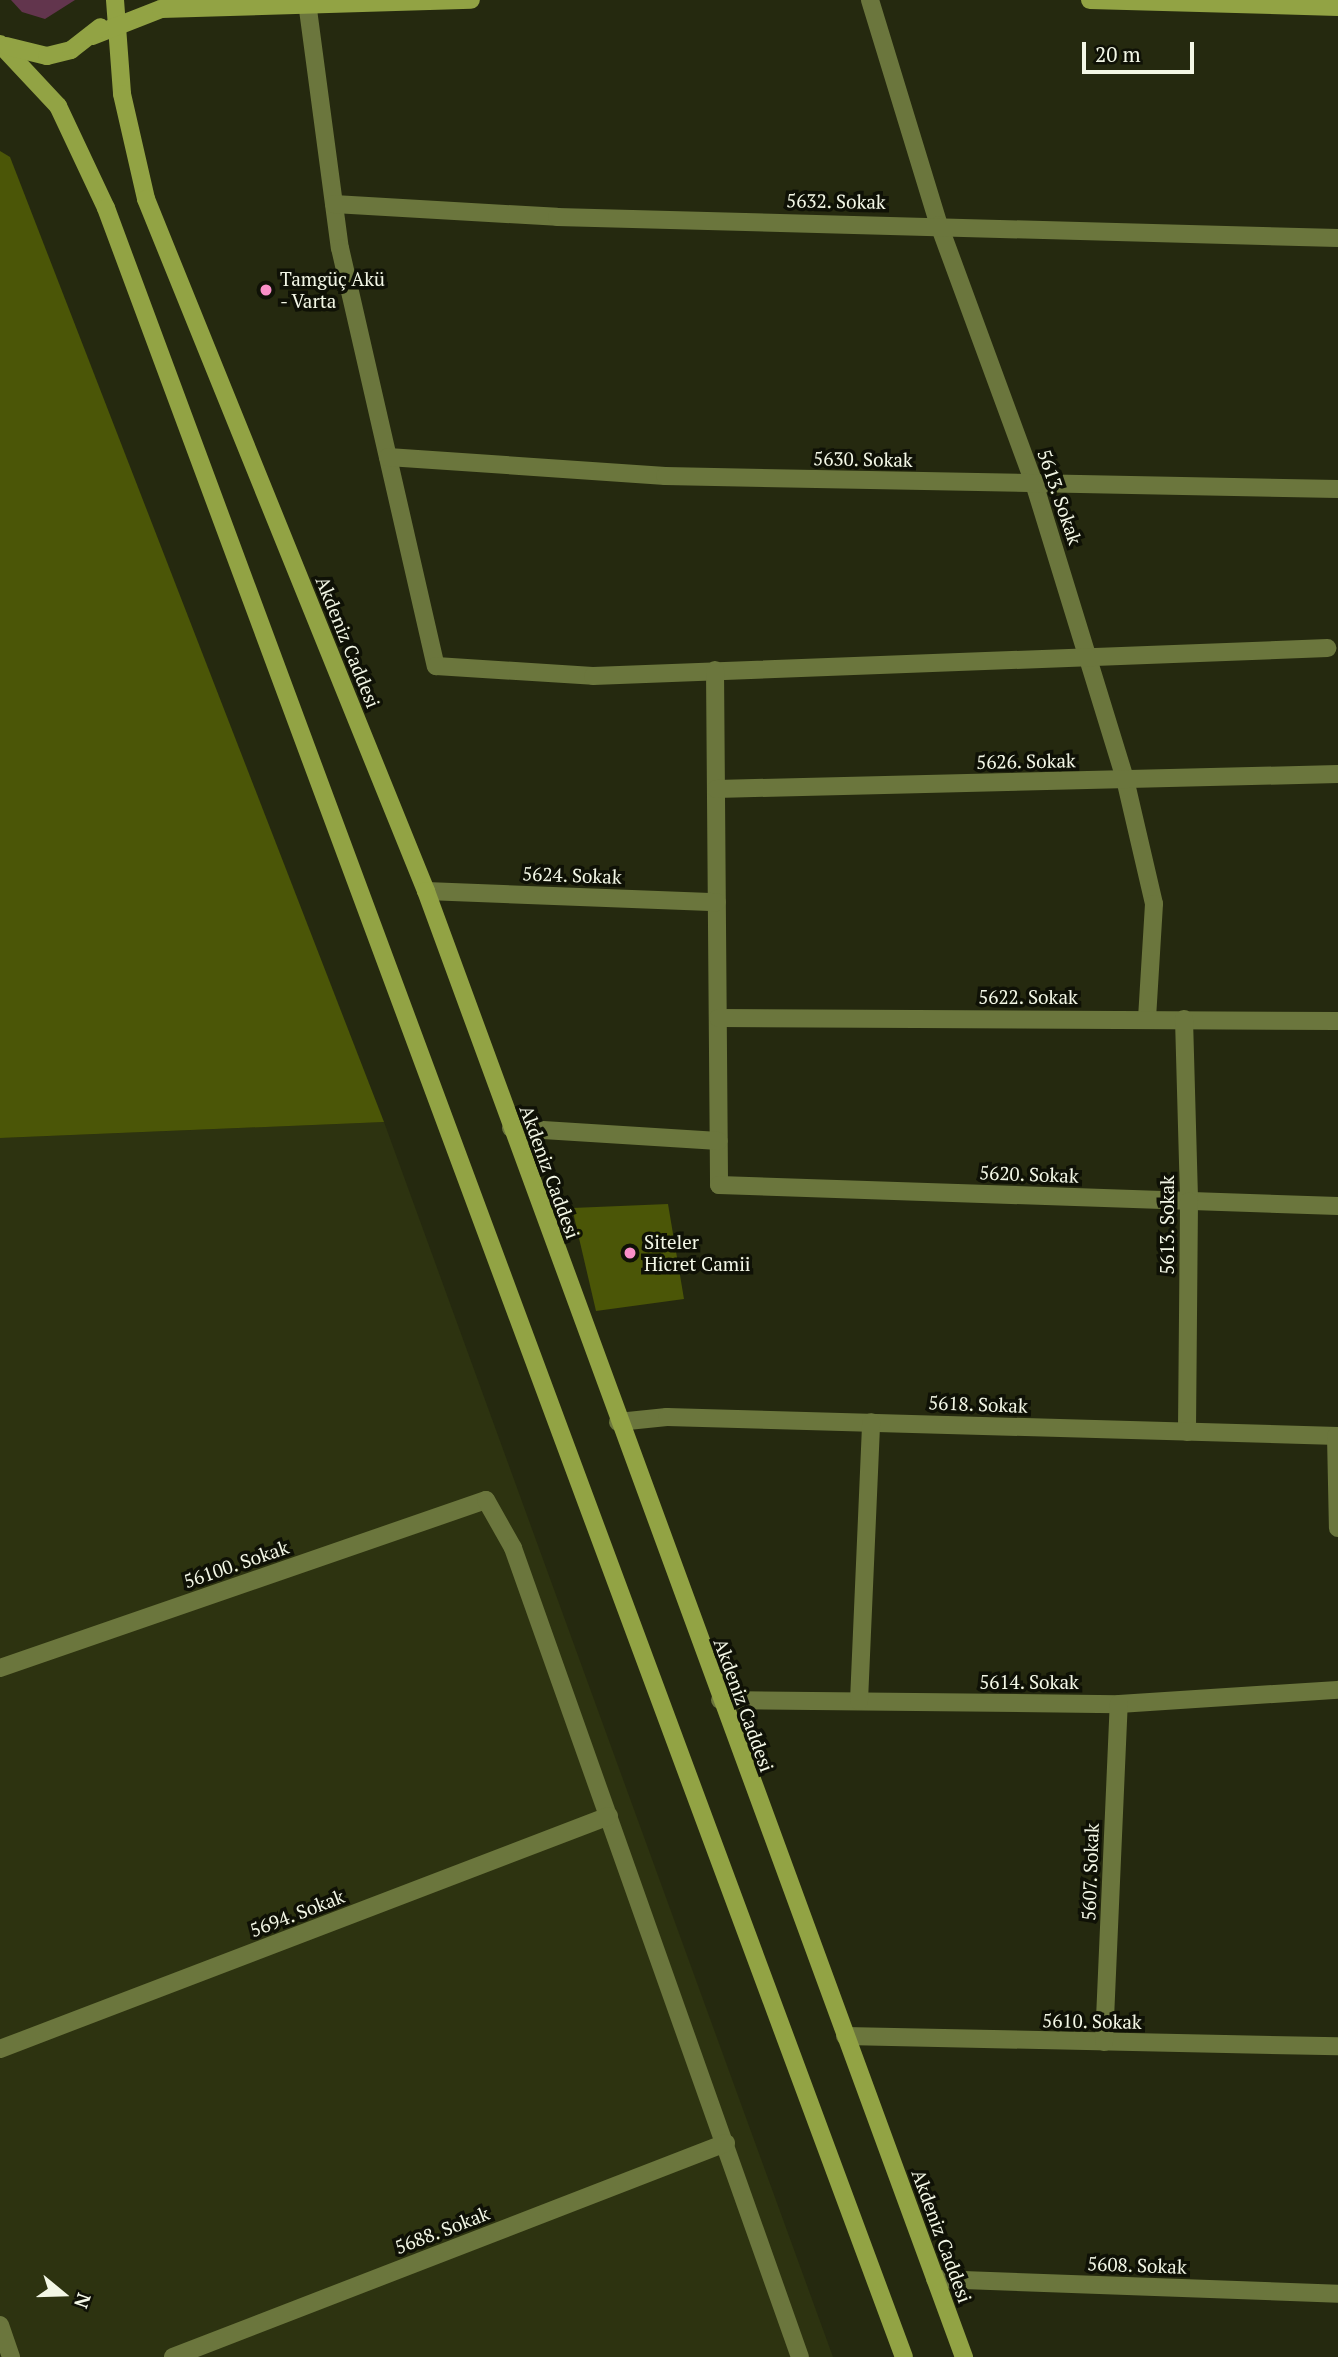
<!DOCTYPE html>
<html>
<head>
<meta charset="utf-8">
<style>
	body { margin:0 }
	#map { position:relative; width:1338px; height:2357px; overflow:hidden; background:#25290f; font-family:"PT Serif",serif }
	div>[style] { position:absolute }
	.built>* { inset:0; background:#2d3310 }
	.green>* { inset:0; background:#62354d }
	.building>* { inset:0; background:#4b5607 }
	.street>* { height:18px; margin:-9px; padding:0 9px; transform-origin:9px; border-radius:9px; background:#6b763d }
	.secondary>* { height:18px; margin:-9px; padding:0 9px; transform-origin:9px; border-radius:9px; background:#92a344 }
	.dots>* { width:19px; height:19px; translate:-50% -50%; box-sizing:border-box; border:4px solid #0f1106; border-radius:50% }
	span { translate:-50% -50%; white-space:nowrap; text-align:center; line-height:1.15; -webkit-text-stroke:7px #0f1106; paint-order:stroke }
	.street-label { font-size:19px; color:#f3f7e6 }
	.poi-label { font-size:19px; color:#f3f7e6 }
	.left { translate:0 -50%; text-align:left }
	.north { position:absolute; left:28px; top:2259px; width:70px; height:70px; -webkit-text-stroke:5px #0f1106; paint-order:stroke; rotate:109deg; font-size:19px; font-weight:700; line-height:28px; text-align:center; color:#f3f7e6 }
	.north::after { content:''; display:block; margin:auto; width:24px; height:32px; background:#f3f7e6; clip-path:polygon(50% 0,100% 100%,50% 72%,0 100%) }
	.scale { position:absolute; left:1082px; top:42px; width:112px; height:32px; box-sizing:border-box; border:4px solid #f3f7e6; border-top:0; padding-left:9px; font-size:21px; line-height:24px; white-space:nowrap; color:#f3f7e6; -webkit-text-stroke:5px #0f1106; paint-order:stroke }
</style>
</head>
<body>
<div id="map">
	<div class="built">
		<i style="clip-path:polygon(384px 1122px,833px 2357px,0 2357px,0 1138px)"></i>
	</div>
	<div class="green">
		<i style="clip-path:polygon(11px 0,75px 0,45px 19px,22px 12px)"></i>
	</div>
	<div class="building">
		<i style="clip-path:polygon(0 151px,10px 157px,384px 1122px,0 1138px)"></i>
		<i style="clip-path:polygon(668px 1204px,684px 1299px,596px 1311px,572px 1208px)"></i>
	</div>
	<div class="street">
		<i style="left:870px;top:0;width:235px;rotate:73deg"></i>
		<i style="left:939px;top:225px;width:275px;rotate:69.8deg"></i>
		<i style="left:1034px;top:483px;width:310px;rotate:72.9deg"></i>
		<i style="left:1125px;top:779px;width:128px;rotate:76.9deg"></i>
		<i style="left:1154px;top:904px;width:115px;rotate:93.5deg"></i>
		<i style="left:307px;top:2px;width:248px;rotate:82.4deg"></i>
		<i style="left:340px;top:248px;width:429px;rotate:77.1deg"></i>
		<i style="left:436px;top:666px;width:157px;rotate:3.6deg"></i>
		<i style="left:593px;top:676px;width:735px;rotate:-2.18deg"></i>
		<i style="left:334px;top:204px;width:223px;rotate:3.3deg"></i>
		<i style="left:557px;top:217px;width:781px;rotate:1.54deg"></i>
		<i style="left:388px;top:457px;width:278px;rotate:3.9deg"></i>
		<i style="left:665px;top:476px;width:673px;rotate:1.11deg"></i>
		<i style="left:715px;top:670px;width:515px;rotate:89.55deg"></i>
		<i style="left:719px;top:1185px;width:619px;rotate:1.94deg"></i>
		<i style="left:716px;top:789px;width:622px;rotate:-1.38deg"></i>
		<i style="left:426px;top:891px;width:291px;rotate:2.2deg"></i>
		<i style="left:718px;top:1018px;width:620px;rotate:0.28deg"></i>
		<i style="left:1184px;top:1019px;width:182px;rotate:88.4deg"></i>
		<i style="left:1189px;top:1201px;width:231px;rotate:90.5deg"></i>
		<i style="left:511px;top:1128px;width:208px;rotate:3.6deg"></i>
		<i style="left:618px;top:1422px;width:49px;rotate:-5.8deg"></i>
		<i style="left:667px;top:1417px;width:671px;rotate:1.62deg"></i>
		<i style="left:1336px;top:1436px;width:92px;rotate:88.8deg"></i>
		<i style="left:0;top:1668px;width:514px;rotate:-19.07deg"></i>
		<i style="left:486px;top:1500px;width:55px;rotate:60.6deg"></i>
		<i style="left:513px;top:1548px;width:858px;rotate:70.47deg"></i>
		<i style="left:720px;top:1700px;width:399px;rotate:0.6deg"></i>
		<i style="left:1119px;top:1704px;width:219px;rotate:-3.7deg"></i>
		<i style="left:859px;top:1701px;width:279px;rotate:-87.5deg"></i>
		<i style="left:845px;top:2036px;width:493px;rotate:1.2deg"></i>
		<i style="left:1104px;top:2042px;width:338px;rotate:-87.5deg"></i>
		<i style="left:0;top:2049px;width:652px;rotate:-20.94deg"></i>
		<i style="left:935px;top:2279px;width:403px;rotate:2.1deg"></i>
		<i style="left:0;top:2325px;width:34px;rotate:71deg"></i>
		<i style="left:173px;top:2357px;width:593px;rotate:-21.16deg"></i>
	</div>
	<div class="secondary">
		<i style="left:115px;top:0;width:94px;rotate:85.7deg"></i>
		<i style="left:122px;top:94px;width:108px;rotate:77.1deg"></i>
		<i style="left:146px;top:199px;width:747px;rotate:67.97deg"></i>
		<i style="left:426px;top:891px;width:1562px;rotate:69.85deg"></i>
		<i style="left:1090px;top:0;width:248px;rotate:1.6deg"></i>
		<i style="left:92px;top:36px;width:74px;rotate:-21.4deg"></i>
		<i style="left:161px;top:9px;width:310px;rotate:-1.7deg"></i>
		<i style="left:0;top:44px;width:85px;rotate:46.9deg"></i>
		<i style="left:58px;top:106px;width:113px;rotate:64.8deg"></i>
		<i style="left:106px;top:208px;width:2292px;rotate:69.63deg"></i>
		<i style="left:6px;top:46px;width:42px;rotate:13.7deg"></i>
		<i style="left:47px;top:56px;width:25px;rotate:-14deg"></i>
		<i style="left:71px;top:50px;width:37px;rotate:-38deg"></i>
	</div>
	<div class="dots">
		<i style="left:266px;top:290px;background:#fa8fc8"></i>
		<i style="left:630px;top:1253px;background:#fa8fc8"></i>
	</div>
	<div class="street-label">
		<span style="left:836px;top:201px;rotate:1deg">5632. Sokak</span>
		<span style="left:863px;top:459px;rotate:1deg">5630. Sokak</span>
		<span style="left:1060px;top:497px;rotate:71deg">5613. Sokak</span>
		<span style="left:348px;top:642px;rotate:68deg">Akdeniz Caddesi</span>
		<span style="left:1026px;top:761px;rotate:-1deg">5626. Sokak</span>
		<span style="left:572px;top:875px;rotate:2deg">5624. Sokak</span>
		<span style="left:1028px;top:997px">5622. Sokak</span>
		<span style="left:550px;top:1172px;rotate:70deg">Akdeniz Caddesi</span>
		<span style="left:1029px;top:1174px;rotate:2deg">5620. Sokak</span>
		<span style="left:1167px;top:1225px;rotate:-90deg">5613. Sokak</span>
		<span style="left:978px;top:1404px;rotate:2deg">5618. Sokak</span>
		<span style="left:236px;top:1564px;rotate:-19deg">56100. Sokak</span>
		<span style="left:1029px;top:1682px">5614. Sokak</span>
		<span style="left:744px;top:1705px;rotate:70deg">Akdeniz Caddesi</span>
		<span style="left:1090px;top:1872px;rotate:-88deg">5607. Sokak</span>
		<span style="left:297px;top:1913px;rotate:-21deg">5694. Sokak</span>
		<span style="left:1092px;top:2021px;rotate:1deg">5610. Sokak</span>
		<span style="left:442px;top:2230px;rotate:-21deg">5688. Sokak</span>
		<span style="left:942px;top:2236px;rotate:70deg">Akdeniz Caddesi</span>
		<span style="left:1137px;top:2265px;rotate:2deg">5608. Sokak</span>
	</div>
	<div class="poi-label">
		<span class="left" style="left:280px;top:290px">Tamgüç Akü<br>- Varta</span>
		<span class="left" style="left:644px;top:1253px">Siteler<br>Hicret Camii</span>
	</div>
	<div class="north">N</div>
	<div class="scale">20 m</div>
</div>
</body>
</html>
